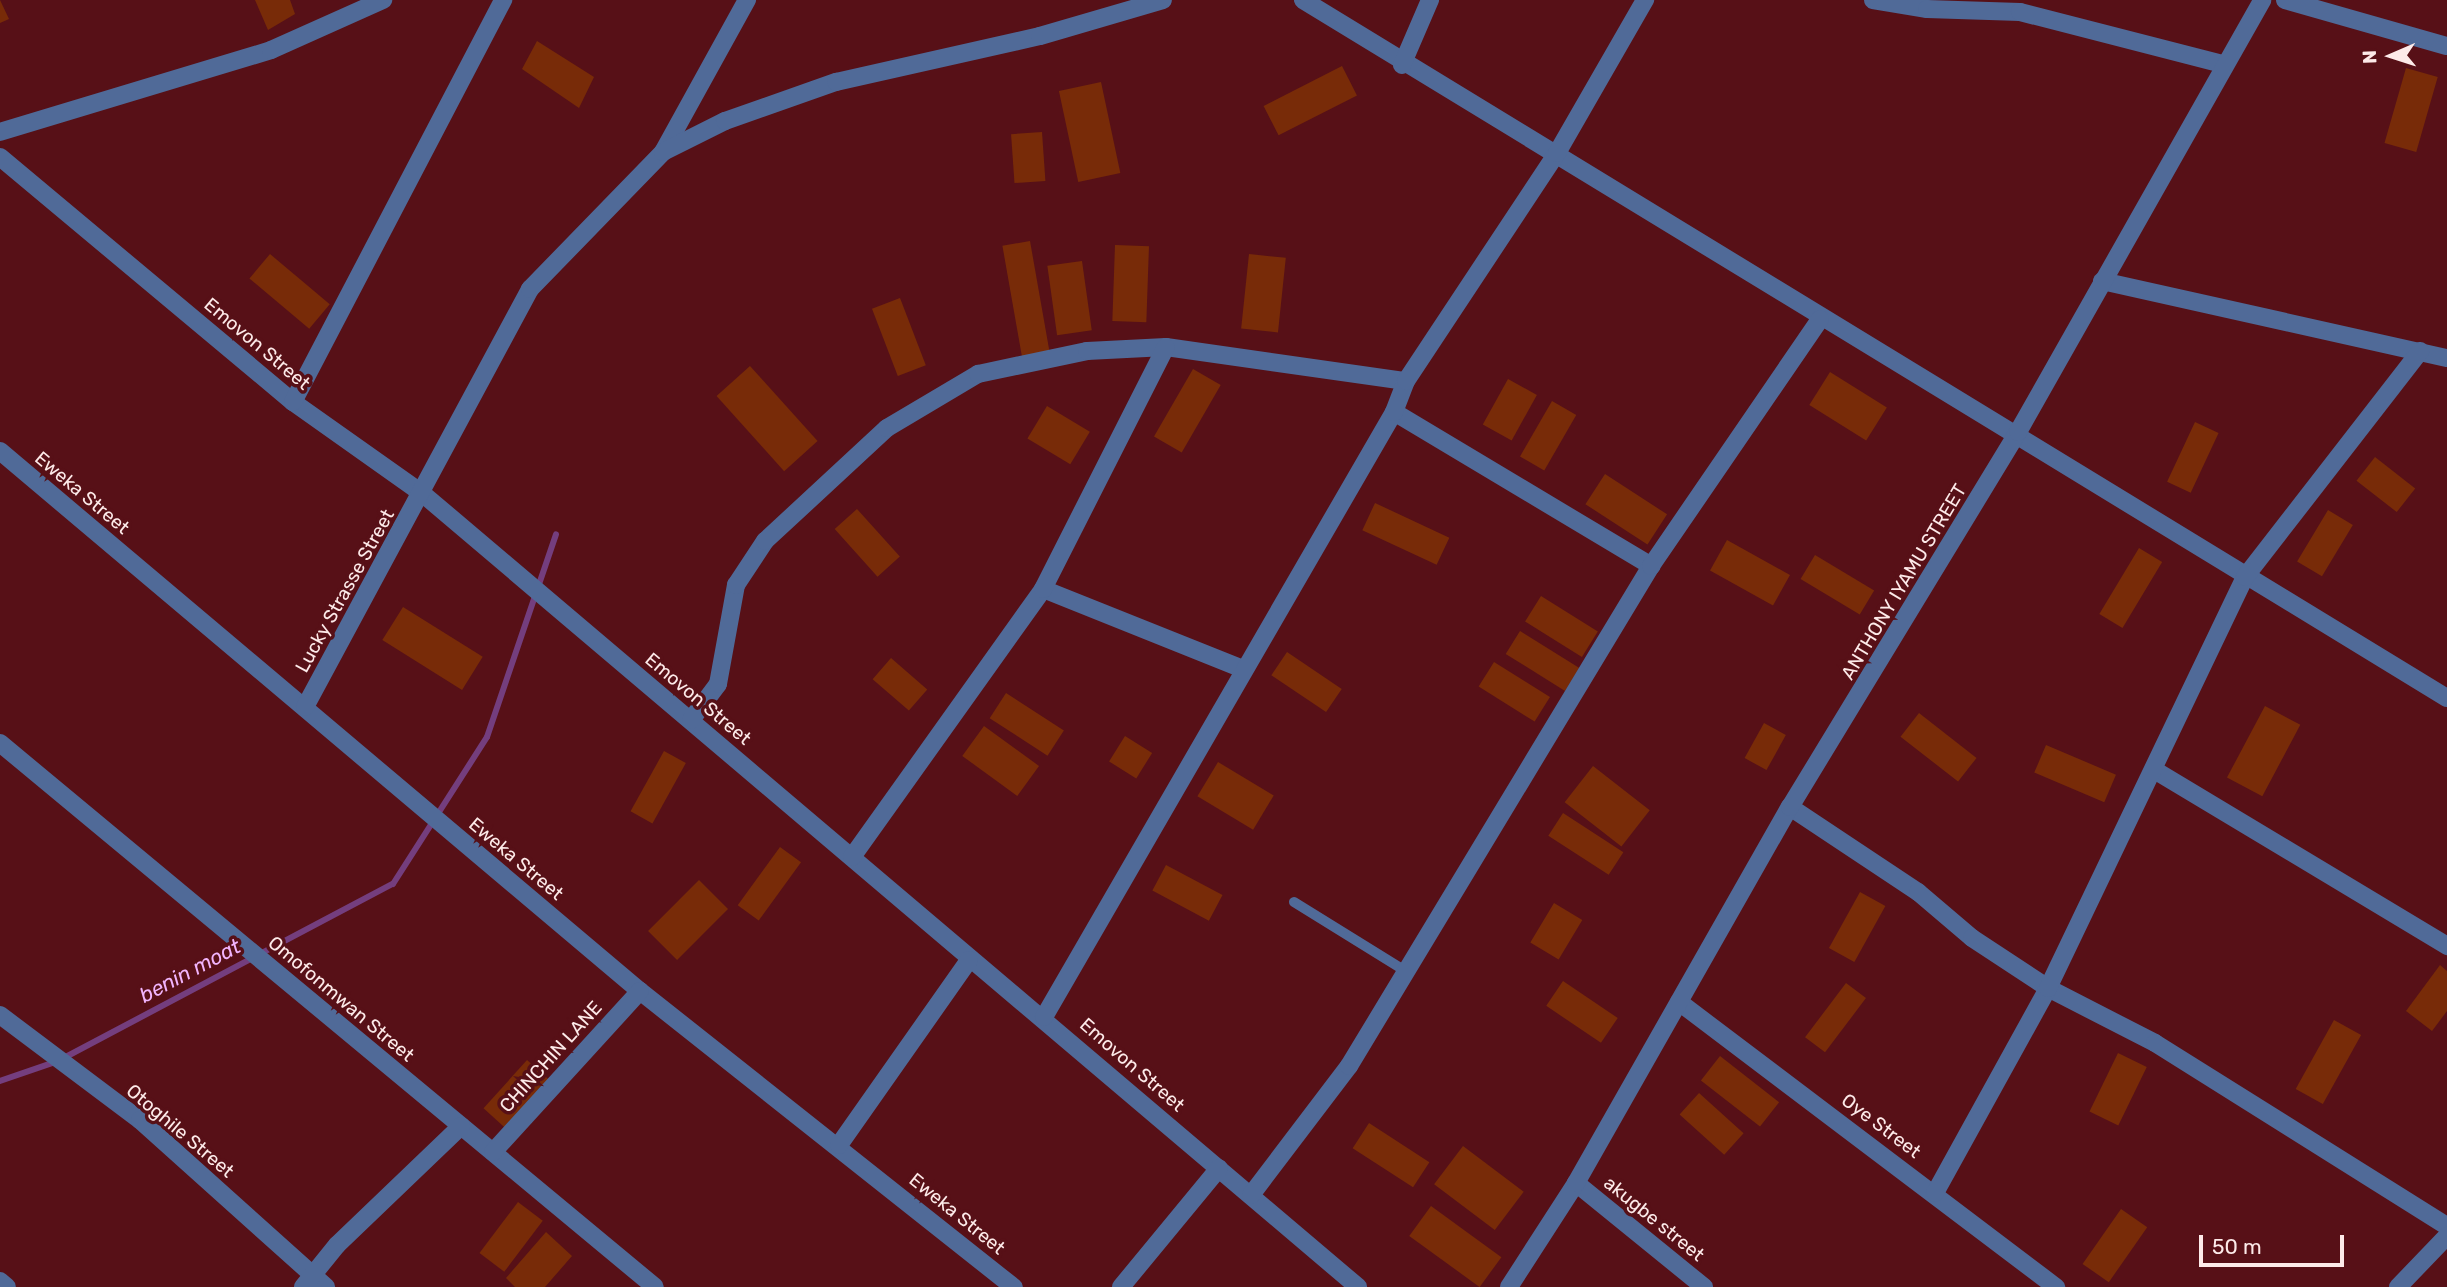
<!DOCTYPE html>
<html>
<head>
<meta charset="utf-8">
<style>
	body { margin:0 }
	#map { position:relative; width:2447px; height:1287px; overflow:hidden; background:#571017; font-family:Rubik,sans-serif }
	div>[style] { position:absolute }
	.stream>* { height:6px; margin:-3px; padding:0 3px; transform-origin:3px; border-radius:3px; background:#743e7e }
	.building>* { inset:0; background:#782b08; transform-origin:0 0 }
	.lane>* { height:10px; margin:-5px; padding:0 5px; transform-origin:5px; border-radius:5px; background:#506a98 }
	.street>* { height:18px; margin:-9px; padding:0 9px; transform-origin:9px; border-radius:9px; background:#506a98 }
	span { translate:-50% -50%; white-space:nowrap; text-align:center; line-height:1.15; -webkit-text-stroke:7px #571017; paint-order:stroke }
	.street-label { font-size:19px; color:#fdeae9 }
	.water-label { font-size:21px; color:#f1b4fc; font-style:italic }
	.north { position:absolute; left:2356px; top:21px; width:70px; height:70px; -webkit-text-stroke:5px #571017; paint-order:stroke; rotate:267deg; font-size:19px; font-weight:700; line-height:28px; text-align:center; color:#fdeae9 }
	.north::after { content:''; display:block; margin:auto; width:24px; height:32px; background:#fdeae9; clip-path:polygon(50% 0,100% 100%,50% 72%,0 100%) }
	.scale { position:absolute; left:2199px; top:1235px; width:145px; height:32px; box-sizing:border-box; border:4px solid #fdeae9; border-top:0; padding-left:9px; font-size:21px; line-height:24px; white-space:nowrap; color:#fdeae9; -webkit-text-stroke:5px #571017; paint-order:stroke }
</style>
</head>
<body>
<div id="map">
	<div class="stream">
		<i style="left:0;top:1081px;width:61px;rotate:-19deg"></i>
		<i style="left:58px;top:1061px;width:379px;rotate:-27.9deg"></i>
		<i style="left:393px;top:884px;width:174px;rotate:-57.4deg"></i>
		<i style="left:487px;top:737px;width:214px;rotate:-71.2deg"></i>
	</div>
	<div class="building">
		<i style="clip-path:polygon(0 0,9px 19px,0 23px)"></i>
		<i style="clip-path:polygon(255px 0,290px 0,295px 14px,268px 30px)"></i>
		<i style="clip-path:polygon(537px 41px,594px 77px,579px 108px,522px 69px)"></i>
		<i style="left:1342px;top:66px;width:33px;height:88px;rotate:63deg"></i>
		<i style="left:2406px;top:68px;width:33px;height:78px;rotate:16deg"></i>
		<i style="left:1101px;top:82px;width:93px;height:43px;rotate:78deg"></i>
		<i style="left:1042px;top:132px;width:49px;height:31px;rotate:86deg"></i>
		<i style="left:1030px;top:241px;width:120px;height:28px;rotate:80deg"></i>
		<i style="left:1115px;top:245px;width:34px;height:76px;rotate:2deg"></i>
		<i style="left:270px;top:254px;width:78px;height:32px;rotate:40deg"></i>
		<i style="left:1249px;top:254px;width:37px;height:75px;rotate:6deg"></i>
		<i style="left:1082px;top:261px;width:70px;height:35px;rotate:82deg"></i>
		<i style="left:900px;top:298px;width:72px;height:30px;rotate:69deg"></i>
		<i style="left:750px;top:366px;width:101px;height:45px;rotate:48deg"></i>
		<i style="left:1193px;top:369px;width:32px;height:78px;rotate:30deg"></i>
		<i style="left:1830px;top:372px;width:67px;height:39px;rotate:32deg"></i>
		<i style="left:1508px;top:379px;width:33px;height:52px;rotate:29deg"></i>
		<i style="left:1552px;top:401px;width:28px;height:64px;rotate:30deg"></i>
		<i style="left:1047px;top:406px;width:50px;height:38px;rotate:31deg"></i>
		<i style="left:2195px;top:422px;width:26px;height:66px;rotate:25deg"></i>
		<i style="left:2375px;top:457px;width:51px;height:30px;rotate:38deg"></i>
		<i style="left:1605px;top:474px;width:74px;height:36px;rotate:33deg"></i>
		<i style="left:1375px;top:503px;width:82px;height:30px;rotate:25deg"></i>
		<i style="left:857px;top:509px;width:64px;height:30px;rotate:48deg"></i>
		<i style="left:2328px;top:510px;width:29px;height:60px;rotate:31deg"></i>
		<i style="left:1727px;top:540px;width:72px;height:35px;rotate:29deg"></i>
		<i style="left:2139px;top:548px;width:27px;height:77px;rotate:31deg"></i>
		<i style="left:1815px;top:555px;width:69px;height:28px;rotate:31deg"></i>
		<i style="left:1541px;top:596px;width:67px;height:30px;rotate:32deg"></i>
		<i style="left:403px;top:607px;width:94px;height:39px;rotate:32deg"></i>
		<i style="left:1520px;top:631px;width:70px;height:27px;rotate:32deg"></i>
		<i style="left:1287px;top:652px;width:66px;height:28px;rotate:34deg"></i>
		<i style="left:891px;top:658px;width:48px;height:28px;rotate:41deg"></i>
		<i style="left:1494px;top:662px;width:66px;height:29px;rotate:32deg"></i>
		<i style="left:1006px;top:693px;width:69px;height:30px;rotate:33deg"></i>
		<i style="left:2265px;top:706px;width:40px;height:81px;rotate:28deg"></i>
		<i style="left:1919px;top:713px;width:73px;height:30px;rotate:38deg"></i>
		<i style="left:1764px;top:723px;width:25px;height:40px;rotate:29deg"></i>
		<i style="left:984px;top:726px;width:68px;height:37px;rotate:36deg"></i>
		<i style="left:1125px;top:736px;width:32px;height:30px;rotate:32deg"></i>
		<i style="left:2046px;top:745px;width:76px;height:30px;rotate:23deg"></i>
		<i style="left:664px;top:751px;width:25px;height:69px;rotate:29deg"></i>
		<i style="left:1218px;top:762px;width:65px;height:40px;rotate:31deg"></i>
		<i style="left:1593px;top:766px;width:72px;height:46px;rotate:38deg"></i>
		<i style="left:1563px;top:813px;width:72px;height:27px;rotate:33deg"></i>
		<i style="left:780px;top:847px;width:26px;height:72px;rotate:36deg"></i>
		<i style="left:1166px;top:865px;width:64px;height:29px;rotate:28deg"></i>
		<i style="left:699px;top:880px;width:41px;height:72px;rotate:45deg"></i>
		<i style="left:1860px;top:892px;width:29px;height:64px;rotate:29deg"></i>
		<i style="left:1554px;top:903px;width:33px;height:46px;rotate:31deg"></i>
		<i style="clip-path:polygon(2440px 965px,2447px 971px,2447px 1011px,2432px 1031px,2406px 1011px)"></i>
		<i style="left:1563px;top:981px;width:66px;height:30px;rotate:34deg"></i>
		<i style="left:1846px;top:983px;width:25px;height:68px;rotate:37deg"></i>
		<i style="left:2334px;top:1020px;width:31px;height:79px;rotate:29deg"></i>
		<i style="left:2118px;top:1053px;width:32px;height:65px;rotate:26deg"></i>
		<i style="left:1720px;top:1056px;width:75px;height:31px;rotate:38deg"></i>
		<i style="left:527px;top:1060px;width:30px;height:65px;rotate:42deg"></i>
		<i style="left:1699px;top:1093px;width:60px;height:29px;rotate:42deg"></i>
		<i style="left:1369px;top:1123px;width:72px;height:30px;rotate:33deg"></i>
		<i style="left:1463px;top:1146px;width:76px;height:48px;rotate:37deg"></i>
		<i style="left:518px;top:1202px;width:31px;height:64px;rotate:37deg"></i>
		<i style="left:1431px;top:1206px;width:87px;height:37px;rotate:36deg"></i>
		<i style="left:2121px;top:1209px;width:32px;height:67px;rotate:35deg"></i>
		<i style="clip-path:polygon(546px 1232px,572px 1256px,545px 1287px,515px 1287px,506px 1278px)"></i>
	</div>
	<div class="lane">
		<i style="left:1294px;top:902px;width:133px;rotate:31.8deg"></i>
	</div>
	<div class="street">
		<i style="left:1303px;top:0;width:1340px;rotate:31.39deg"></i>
		<i style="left:1873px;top:0;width:55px;rotate:9.5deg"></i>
		<i style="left:1927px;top:9px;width:93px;rotate:1.8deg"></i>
		<i style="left:2020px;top:12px;width:210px;rotate:14.4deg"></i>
		<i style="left:2285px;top:0;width:168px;rotate:15.9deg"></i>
		<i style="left:1402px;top:65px;width:71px;rotate:-66.7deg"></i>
		<i style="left:0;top:132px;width:283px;rotate:-16.8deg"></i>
		<i style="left:271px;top:50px;width:123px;rotate:-24.1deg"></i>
		<i style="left:663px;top:152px;width:174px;rotate:-61.1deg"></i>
		<i style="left:0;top:157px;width:382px;rotate:39.9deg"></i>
		<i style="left:293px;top:402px;width:159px;rotate:35.3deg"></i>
		<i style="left:423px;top:494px;width:1226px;rotate:40.3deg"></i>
		<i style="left:2102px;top:281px;width:353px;rotate:12.6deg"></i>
		<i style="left:293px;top:402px;width:454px;rotate:-62.4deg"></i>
		<i style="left:1394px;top:412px;width:300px;rotate:30.9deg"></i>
		<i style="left:0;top:451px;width:837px;rotate:40.16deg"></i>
		<i style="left:640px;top:991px;width:477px;rotate:38.4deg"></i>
		<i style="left:1043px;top:589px;width:215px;rotate:21.8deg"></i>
		<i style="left:305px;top:707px;width:475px;rotate:-61.7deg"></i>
		<i style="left:530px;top:289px;width:191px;rotate:-45.8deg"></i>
		<i style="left:663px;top:152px;width:69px;rotate:-26.6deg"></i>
		<i style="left:725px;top:121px;width:118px;rotate:-19.4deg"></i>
		<i style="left:836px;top:82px;width:209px;rotate:-12.7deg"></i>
		<i style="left:1040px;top:36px;width:128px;rotate:-16.3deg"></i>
		<i style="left:691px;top:720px;width:45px;rotate:-53.1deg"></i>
		<i style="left:718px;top:684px;width:101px;rotate:-79.7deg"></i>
		<i style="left:736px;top:585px;width:53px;rotate:-56.6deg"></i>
		<i style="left:765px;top:541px;width:166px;rotate:-42.8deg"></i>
		<i style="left:887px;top:428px;width:106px;rotate:-30.7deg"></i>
		<i style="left:978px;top:374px;width:111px;rotate:-11.9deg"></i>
		<i style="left:1087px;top:351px;width:79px;rotate:-2.9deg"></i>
		<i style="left:1166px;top:347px;width:242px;rotate:8.1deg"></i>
		<i style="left:0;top:743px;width:851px;rotate:39.71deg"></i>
		<i style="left:2156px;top:771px;width:340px;rotate:31deg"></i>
		<i style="left:1790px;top:807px;width:154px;rotate:33.6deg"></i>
		<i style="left:1918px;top:892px;width:71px;rotate:40.4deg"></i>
		<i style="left:1972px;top:938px;width:91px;rotate:33.3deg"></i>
		<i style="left:2048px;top:988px;width:120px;rotate:27.2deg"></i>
		<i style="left:2155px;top:1043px;width:345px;rotate:32.1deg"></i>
		<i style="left:852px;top:857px;width:329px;rotate:-54.5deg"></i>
		<i style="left:1043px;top:589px;width:271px;rotate:-63.1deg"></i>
		<i style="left:1679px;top:1002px;width:473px;rotate:37.1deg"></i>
		<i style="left:0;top:1015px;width:175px;rotate:36.9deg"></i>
		<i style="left:140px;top:1120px;width:250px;rotate:41.9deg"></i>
		<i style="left:1044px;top:1017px;width:699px;rotate:-59.95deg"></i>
		<i style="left:1394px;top:412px;width:33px;rotate:-69deg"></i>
		<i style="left:1406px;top:381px;width:273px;rotate:-56.5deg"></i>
		<i style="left:1557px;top:153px;width:177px;rotate:-60.1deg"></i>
		<i style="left:839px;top:1145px;width:226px;rotate:-54.9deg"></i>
		<i style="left:493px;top:1152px;width:218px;rotate:-47.6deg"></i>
		<i style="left:1576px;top:1183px;width:165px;rotate:39.1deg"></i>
		<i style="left:1935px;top:1193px;width:234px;rotate:-61.1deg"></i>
		<i style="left:2048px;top:988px;width:456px;rotate:-64.4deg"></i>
		<i style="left:2245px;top:577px;width:286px;rotate:-52.2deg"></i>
		<i style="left:1251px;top:1195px;width:162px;rotate:-52.8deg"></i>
		<i style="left:1349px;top:1066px;width:584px;rotate:-58.87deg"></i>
		<i style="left:1651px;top:566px;width:299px;rotate:-55.6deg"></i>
		<i style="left:0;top:1281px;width:9px;rotate:41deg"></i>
		<i style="left:303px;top:1287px;width:54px;rotate:-51deg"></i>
		<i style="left:337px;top:1245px;width:172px;rotate:-43.8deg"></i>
		<i style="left:1121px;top:1287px;width:154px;rotate:-50.5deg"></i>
		<i style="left:1509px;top:1287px;width:124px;rotate:-57.2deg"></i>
		<i style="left:1576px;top:1183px;width:433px;rotate:-60.4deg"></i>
		<i style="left:1790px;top:807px;width:439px;rotate:-58.7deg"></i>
		<i style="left:2018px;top:432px;width:496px;rotate:-60.5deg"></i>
		<i style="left:2398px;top:1287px;width:71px;rotate:-46.1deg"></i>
	</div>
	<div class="street-label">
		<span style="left:257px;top:344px;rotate:40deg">Emovon Street</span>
		<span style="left:82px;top:493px;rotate:40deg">Eweka Street</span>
		<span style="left:1904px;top:582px;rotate:-59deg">ANTHONY IYAMU STREET</span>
		<span style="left:345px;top:591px;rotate:-61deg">Lucky Strasse Street</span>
		<span style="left:698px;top:699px;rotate:40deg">Emovon Street</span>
		<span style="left:516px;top:859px;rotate:40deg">Eweka Street</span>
		<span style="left:341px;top:999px;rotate:40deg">Omofonmwan Street</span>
		<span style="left:551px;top:1057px;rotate:-48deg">CHINCHIN LANE</span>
		<span style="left:1132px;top:1065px;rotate:41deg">Emovon Street</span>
		<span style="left:1881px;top:1126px;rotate:37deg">Oye Street</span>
		<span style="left:180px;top:1131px;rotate:40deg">Otoghile Street</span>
		<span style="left:957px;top:1214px;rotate:39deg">Eweka Street</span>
		<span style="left:1654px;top:1219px;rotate:39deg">akugbe street</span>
	</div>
	<div class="water-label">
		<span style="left:190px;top:971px;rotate:-28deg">benin moat</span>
	</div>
	<div class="north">N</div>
	<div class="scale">50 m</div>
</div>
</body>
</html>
